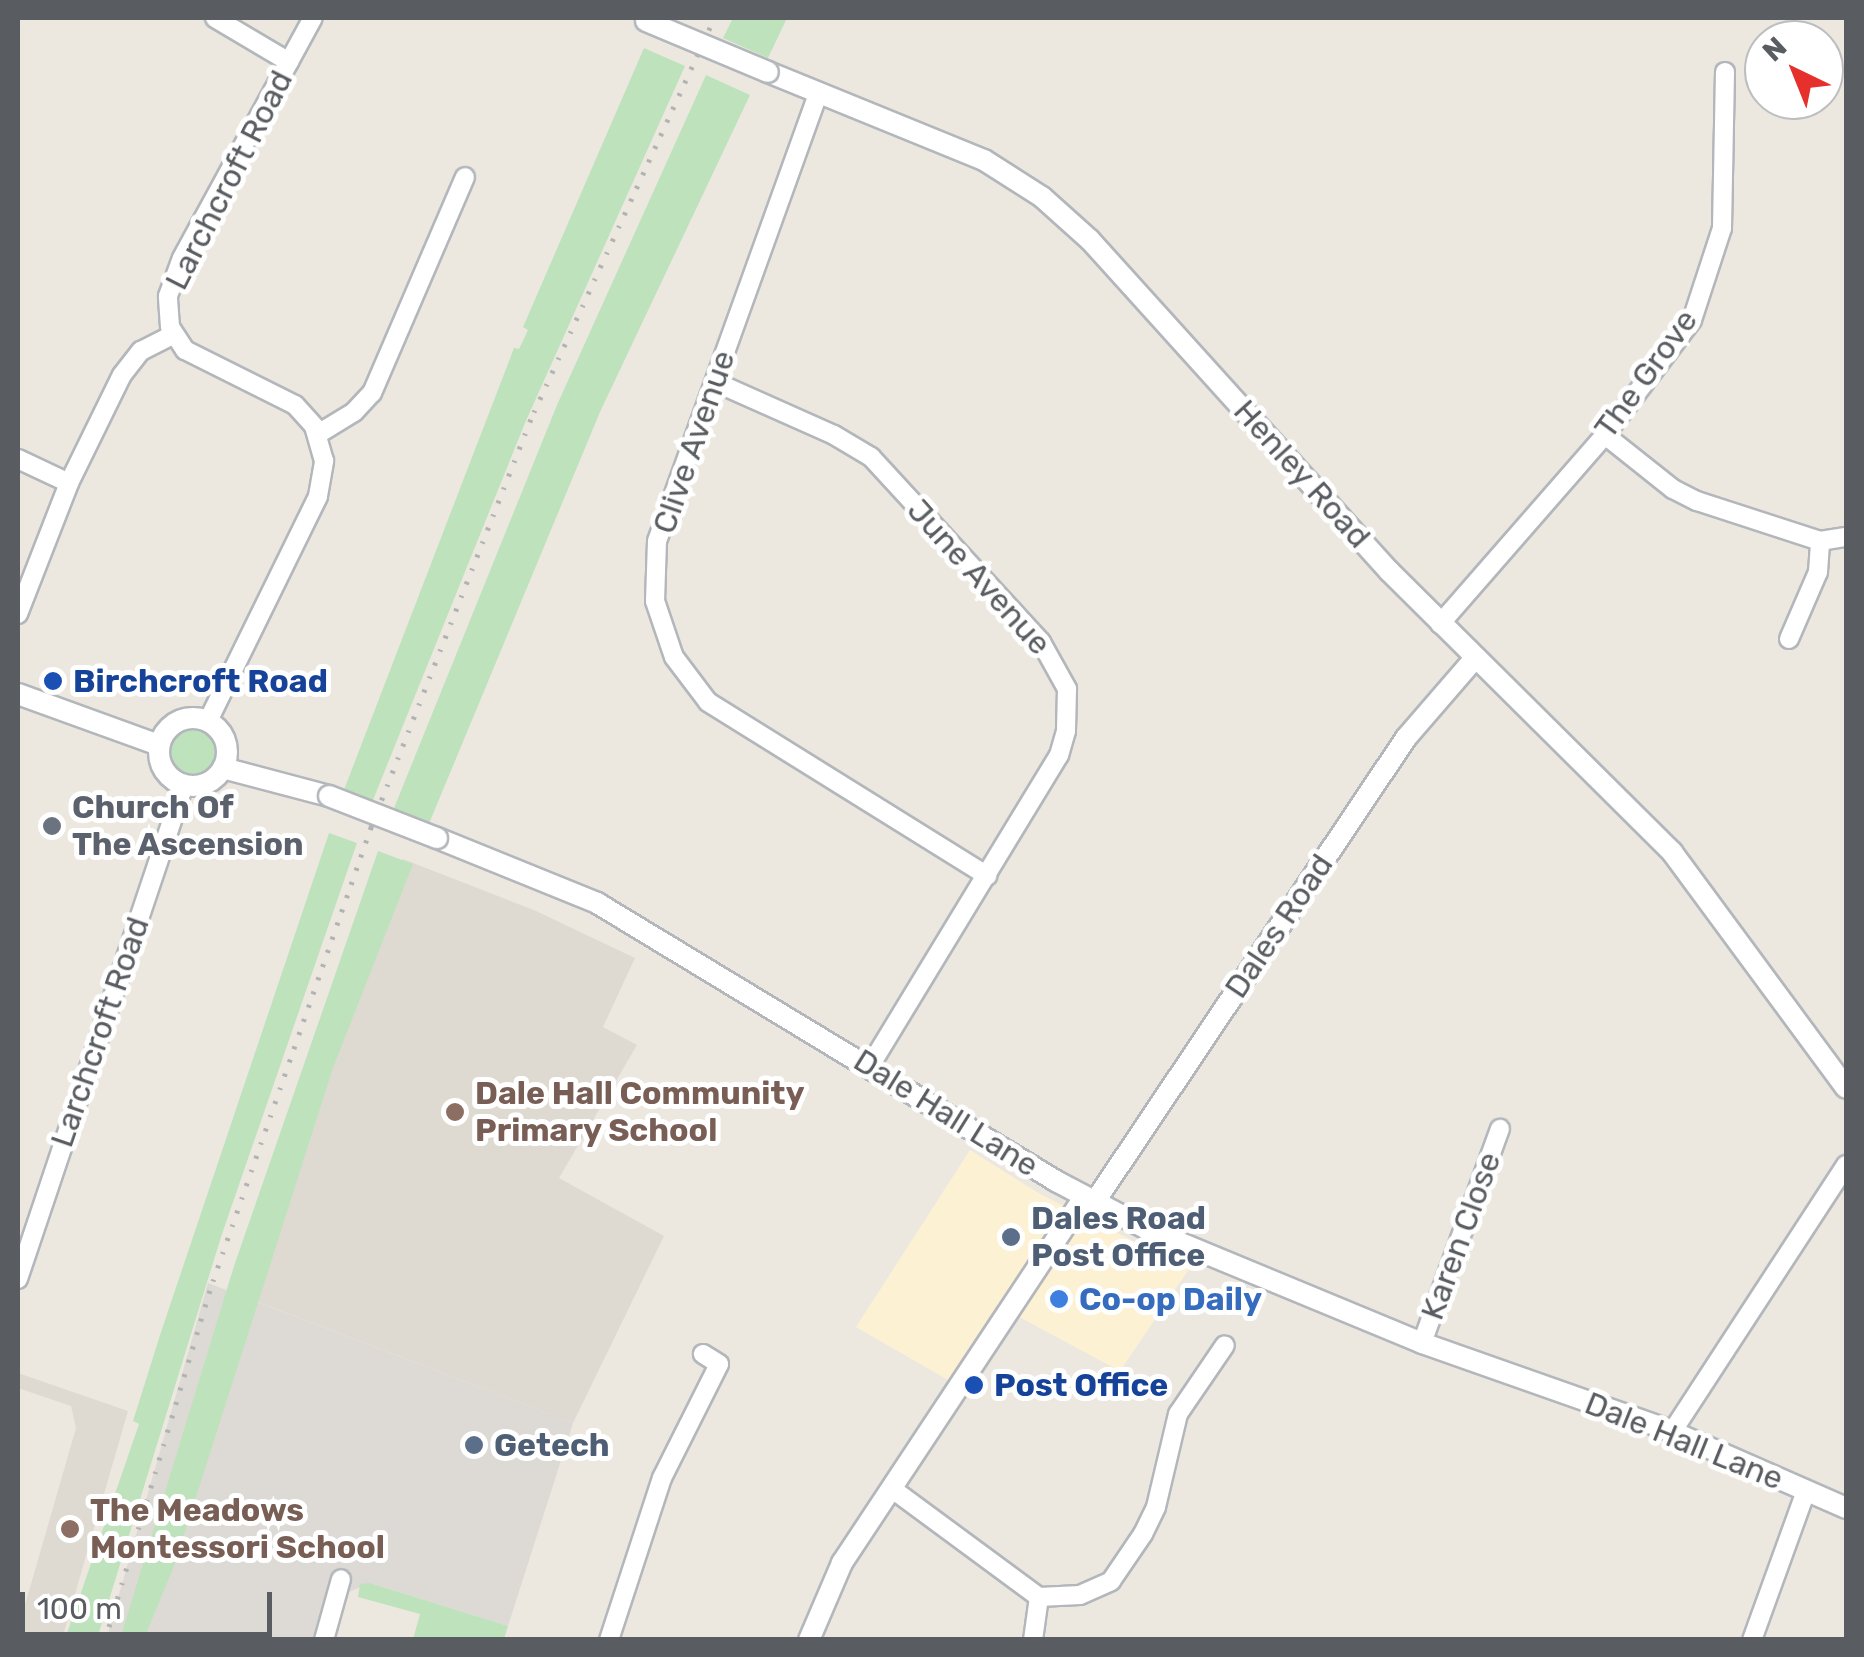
<!DOCTYPE html>
<html>
<head>
<meta charset="utf-8">
<style>
	body { margin:0 }
	#map { position:relative; width:1864px; height:1657px; overflow:hidden; background:#ece8e0; font-family:Rubik,sans-serif }
	div>[style] { position:absolute }
	.commercial>* { inset:0; background:#fdf1d4 }
	.industrial>* { inset:0; background:#dddad5 }
	.education>* { inset:0; background:#dedad1 }
	.green>* { inset:0; background:#bee3bc }
	.round { border-radius:50% }
	.roads { filter:drop-shadow(2px 0 #b3b7bb) drop-shadow(-2px 0 #b3b7bb) drop-shadow(0 2px #b3b7bb) drop-shadow(0 -2px #b3b7bb) }
	.minor>* { height:18px; margin:-9px; padding:0 9px; transform-origin:9px; border-radius:9px; background:#fff }
	.tertiary>* { height:20px; margin:-10px; padding:0 10px; transform-origin:10px; border-radius:10px; background:#fff }
	.tertiary>.ring { margin:-10px; padding:0; box-sizing:content-box; background:none; border:20px solid #fff; border-radius:50% }
	.rail>* { height:5px; margin-top:-2.5px; transform-origin:0; background:repeating-linear-gradient(90deg,#b1b2b2 0 2.5px,transparent 0 14.5px) }
	.bridges { filter:drop-shadow(2px 0 #b3b7bb) drop-shadow(-2px 0 #b3b7bb) drop-shadow(0 2px #b3b7bb) drop-shadow(0 -2px #b3b7bb) }
	.tertiary-bridge>* { height:20px; margin:-10px; padding:0 10px; transform-origin:10px; border-radius:10px; background:#fff }
	.dots>* { width:28px; height:28px; translate:-50% -50%; box-sizing:border-box; border:5px solid #fff; border-radius:50% }
	span { translate:-50% -50%; white-space:nowrap; text-align:center; line-height:1.15; -webkit-text-stroke:10px #fff; paint-order:stroke }
	.street-label { font-size:32px; color:#595d61 }
	.transit-label { font-size:32px; color:#164399; font-weight:700 }
	.left { translate:0 -50%; text-align:left }
	.worship-label { font-size:32px; color:#5b616d; font-weight:700 }
	.education-label { font-size:32px; color:#785e54; font-weight:700 }
	.service-label { font-size:32px; color:#4e5e75; font-weight:700 }
	.shop-label { font-size:32px; color:#366cbe; font-weight:700 }
	.frame { position:absolute; inset:0; border:20px solid #595d61; pointer-events:none }
	.north { position:absolute; left:1744px; top:20px; width:100px; height:100px; box-sizing:border-box; background:#fff; border:2px solid #bdbec0; border-radius:50%; rotate:317deg; font-size:28px; font-weight:700; line-height:40px; text-align:center; color:#595d61 }
	.north::after { content:''; display:block; margin:auto; width:35px; height:45px; background:#e5302c; clip-path:polygon(50% 0,100% 100%,50% 72%,0 100%) }
	.scale { position:absolute; left:20px; top:1592px; width:252px; height:45px; box-sizing:border-box; border:5px solid #595d61; border-top:0; padding-left:12px; font-size:30px; line-height:35px; white-space:nowrap; color:#595d61; -webkit-text-stroke:8px #fff; paint-order:stroke }
</style>
</head>
<body>
<div id="map">
	<div class="commercial">
		<i style="clip-path:polygon(970px 1150px,1040px 1194px,1189px 1269px,1120px 1371px,997px 1305px,948px 1380px,856px 1327px)"></i>
	</div>
	<div class="industrial">
		<i style="clip-path:polygon(208px 1283px,573px 1423px,508px 1626px,370px 1583px,349px 1592px,334px 1639px,106px 1640px)"></i>
	</div>
	<div class="education">
		<i style="clip-path:polygon(403px 859px,536px 911px,635px 958px,603px 1027px,637px 1045px,559px 1178px,664px 1236px,573px 1423px,258px 1302px,331px 1047px)"></i>
		<i style="clip-path:polygon(18px 1373px,128px 1411px,62px 1639px,18px 1639px,18px 1629px,76px 1428px,71px 1406px,18px 1388px)"></i>
	</div>
	<div class="green">
		<i style="clip-path:polygon(733px 18px,787px 18px,768px 58px,723px 38px)"></i>
		<i style="clip-path:polygon(644px 48px,685px 66px,525px 423px,371px 805px,342px 795px,514px 348px,519px 349px,528px 330px,523px 327px)"></i>
		<i style="clip-path:polygon(706px 75px,750px 95px,600px 412px,428px 826px,392px 813px,557px 405px)"></i>
		<i class="round" style="left:167px;top:726px;width:52px;height:52px"></i>
		<i style="clip-path:polygon(329px 833px,357px 843px,221px 1237px,97px 1639px,65px 1639px,139px 1424px,133px 1421px,161px 1332px)"></i>
		<i style="clip-path:polygon(378px 851px,413px 864px,333px 1068px,174px 1566px,144px 1639px,120px 1639px,234px 1266px)"></i>
		<i style="clip-path:polygon(370px 1583px,508px 1626px,504px 1639px,413px 1639px,420px 1614px,358px 1597px,360px 1584px)"></i>
	</div>
	<div class="roads">
		<div class="minor">
			<i style="left:215px;top:18px;width:86px;rotate:30.7deg"></i>
			<i style="left:818px;top:94px;width:475px;rotate:109.8deg"></i>
			<i style="left:657px;top:541px;width:60px;rotate:91.9deg"></i>
			<i style="left:655px;top:601px;width:59px;rotate:71.3deg"></i>
			<i style="left:674px;top:657px;width:56px;rotate:52.9deg"></i>
			<i style="left:708px;top:702px;width:329px;rotate:31.9deg"></i>
			<i style="left:715px;top:382px;width:130px;rotate:24deg"></i>
			<i style="left:834px;top:435px;width:43px;rotate:30.7deg"></i>
			<i style="left:871px;top:457px;width:251px;rotate:47.4deg"></i>
			<i style="left:1041px;top:642px;width:54px;rotate:61deg"></i>
			<i style="left:1067px;top:689px;width:42px;rotate:91.4deg"></i>
			<i style="left:1066px;top:731px;width:25px;rotate:106deg"></i>
			<i style="left:1059px;top:755px;width:364px;rotate:121.3deg"></i>
			<i style="left:318px;top:434px;width:42px;rotate:-31.4deg"></i>
			<i style="left:354px;top:412px;width:26px;rotate:-47deg"></i>
			<i style="left:372px;top:393px;width:235px;rotate:-66.7deg"></i>
			<i style="left:1605px;top:435px;width:87px;rotate:38.5deg"></i>
			<i style="left:1673px;top:489px;width:27px;rotate:27deg"></i>
			<i style="left:1697px;top:501px;width:129px;rotate:18deg"></i>
			<i style="left:1820px;top:541px;width:26px;rotate:-9deg"></i>
			<i style="left:18px;top:459px;width:56px;rotate:25.2deg"></i>
			<i style="left:18px;top:614px;width:141px;rotate:-68.7deg"></i>
			<i style="left:69px;top:483px;width:120px;rotate:-63.9deg"></i>
			<i style="left:122px;top:375px;width:31px;rotate:-52deg"></i>
			<i style="left:141px;top:351px;width:37px;rotate:-27deg"></i>
			<i style="left:1440px;top:624px;width:251px;rotate:-48.9deg"></i>
			<i style="left:1605px;top:435px;width:144px;rotate:-52.9deg"></i>
			<i style="left:1692px;top:320px;width:97px;rotate:-71.9deg"></i>
			<i style="left:1722px;top:228px;width:156px;rotate:-88.9deg"></i>
			<i style="left:1789px;top:639px;width:73px;rotate:-66.6deg"></i>
			<i style="left:1818px;top:572px;width:31px;rotate:-86deg"></i>
			<i style="left:208px;top:721px;width:250px;rotate:-63.9deg"></i>
			<i style="left:318px;top:496px;width:36px;rotate:-80deg"></i>
			<i style="left:324px;top:461px;width:36px;rotate:-106deg"></i>
			<i style="left:314px;top:426px;width:28px;rotate:-132deg"></i>
			<i style="left:295px;top:405px;width:123px;rotate:-153.4deg"></i>
			<i style="left:185px;top:350px;width:27px;rotate:-123deg"></i>
			<i style="left:170px;top:327px;width:31px;rotate:-94deg"></i>
			<i style="left:168px;top:296px;width:40px;rotate:-69.8deg"></i>
			<i style="left:182px;top:258px;width:273px;rotate:-61.4deg"></i>
			<i style="left:18px;top:1279px;width:521px;rotate:-71.43deg"></i>
			<i style="left:1422px;top:1343px;width:228px;rotate:-70deg"></i>
			<i style="left:1672px;top:1432px;width:319px;rotate:-56.9deg"></i>
			<i style="left:891px;top:1488px;width:184px;rotate:36.4deg"></i>
			<i style="left:1039px;top:1597px;width:41px;rotate:-2.8deg"></i>
			<i style="left:1080px;top:1595px;width:34px;rotate:-24deg"></i>
			<i style="left:1111px;top:1581px;width:57px;rotate:-55.8deg"></i>
			<i style="left:1143px;top:1534px;width:30px;rotate:-64deg"></i>
			<i style="left:1156px;top:1507px;width:96px;rotate:-76.7deg"></i>
			<i style="left:1178px;top:1414px;width:83px;rotate:-55.7deg"></i>
			<i style="left:324px;top:1640px;width:63px;rotate:-74.4deg"></i>
			<i style="left:609px;top:1640px;width:170px;rotate:-71.9deg"></i>
			<i style="left:662px;top:1478px;width:127px;rotate:-63.4deg"></i>
			<i style="left:719px;top:1364px;width:19px;rotate:-148deg"></i>
			<i style="left:1033px;top:1640px;width:43px;rotate:-82.1deg"></i>
			<i style="left:1752px;top:1640px;width:158px;rotate:-70.1deg"></i>
		</div>
		<div class="tertiary">
			<i style="left:768px;top:72px;width:233px;rotate:22.2deg"></i>
			<i style="left:984px;top:160px;width:69px;rotate:32.5deg"></i>
			<i style="left:1042px;top:197px;width:64px;rotate:41.9deg"></i>
			<i style="left:1090px;top:240px;width:446px;rotate:47.9deg"></i>
			<i style="left:1389px;top:571px;width:399px;rotate:44.8deg"></i>
			<i style="left:1672px;top:852px;width:293px;rotate:53.6deg"></i>
			<i style="left:18px;top:694px;width:150px;rotate:19.9deg"></i>
			<i class="ring" style="left:159px;top:718px;width:48px;height:48px"></i>
			<i style="left:223px;top:768px;width:110px;rotate:14.8deg"></i>
			<i style="left:437px;top:838px;width:173px;rotate:22.1deg"></i>
			<i style="left:597px;top:903px;width:537px;rotate:31.2deg"></i>
			<i style="left:1056px;top:1181px;width:103px;rotate:27.8deg"></i>
			<i style="left:1147px;top:1229px;width:298px;rotate:22.5deg"></i>
			<i style="left:1422px;top:1343px;width:259px;rotate:19.4deg"></i>
			<i style="left:1666px;top:1429px;width:197px;rotate:23.7deg"></i>
			<i style="left:1094px;top:1203px;width:560px;rotate:-56.14deg"></i>
			<i style="left:1406px;top:738px;width:106px;rotate:-49.2deg"></i>
			<i style="left:809px;top:1640px;width:84px;rotate:-66.8deg"></i>
			<i style="left:842px;top:1563px;width:439px;rotate:-56.5deg"></i>
		</div>
	</div>
	<div class="rail">
		<i style="left:105px;top:1640px;width:375px;rotate:-73.3deg"></i>
		<i style="left:213px;top:1281px;width:481px;rotate:-70.8deg"></i>
		<i style="left:371px;top:827px;width:446px;rotate:-68.6deg"></i>
		<i style="left:534px;top:412px;width:433px;rotate:-65.4deg"></i>
	</div>
	<div class="bridges">
		<div class="tertiary-bridge">
			<i style="left:646px;top:21px;width:132px;rotate:22.7deg"></i>
			<i style="left:329px;top:796px;width:116px;rotate:21.3deg"></i>
		</div>
	</div>
	<div class="dots">
		<i style="left:53px;top:681px;background:#1a4fb4"></i>
		<i style="left:52px;top:826px;background:#6b7280"></i>
		<i style="left:455px;top:1112px;background:#8d6e63"></i>
		<i style="left:1011px;top:1237px;background:#5c6f8a"></i>
		<i style="left:1059px;top:1299px;background:#3f7fe0"></i>
		<i style="left:974px;top:1385px;background:#1a4fb4"></i>
		<i style="left:474px;top:1445px;background:#5c6f8a"></i>
		<i style="left:70px;top:1529px;background:#8d6e63"></i>
	</div>
	<div class="street-label">
		<span style="left:229px;top:180px;rotate:-63deg">Larchcroft Road</span>
		<span style="left:1646px;top:374px;rotate:-54deg">The Grove</span>
		<span style="left:694px;top:442px;rotate:-71deg">Clive Avenue</span>
		<span style="left:1302px;top:474px;rotate:48deg">Henley Road</span>
		<span style="left:979px;top:577px;rotate:48deg">June Avenue</span>
		<span style="left:1279px;top:926px;rotate:-56deg">Dales Road</span>
		<span style="left:100px;top:1032px;rotate:-71deg">Larchcroft Road</span>
		<span style="left:946px;top:1113px;rotate:32deg">Dale Hall Lane</span>
		<span style="left:1461px;top:1236px;rotate:-70deg">Karen Close</span>
		<span style="left:1684px;top:1441px;rotate:22deg">Dale Hall Lane</span>
	</div>
	<div class="transit-label">
		<span class="left" style="left:73px;top:681px">Birchcroft Road</span>
		<span class="left" style="left:994px;top:1385px">Post Office</span>
	</div>
	<div class="worship-label">
		<span class="left" style="left:72px;top:826px">Church Of<br>The Ascension</span>
	</div>
	<div class="education-label">
		<span class="left" style="left:475px;top:1112px">Dale Hall Community<br>Primary School</span>
		<span class="left" style="left:90px;top:1529px">The Meadows<br>Montessori School</span>
	</div>
	<div class="service-label">
		<span class="left" style="left:1031px;top:1237px">Dales Road<br>Post Office</span>
		<span class="left" style="left:494px;top:1445px">Getech</span>
	</div>
	<div class="shop-label">
		<span class="left" style="left:1079px;top:1299px">Co-op Daily</span>
	</div>
	<div class="frame"></div>
	<div class="north">N</div>
	<div class="scale">100 m</div>
</div>
</body>
</html>
